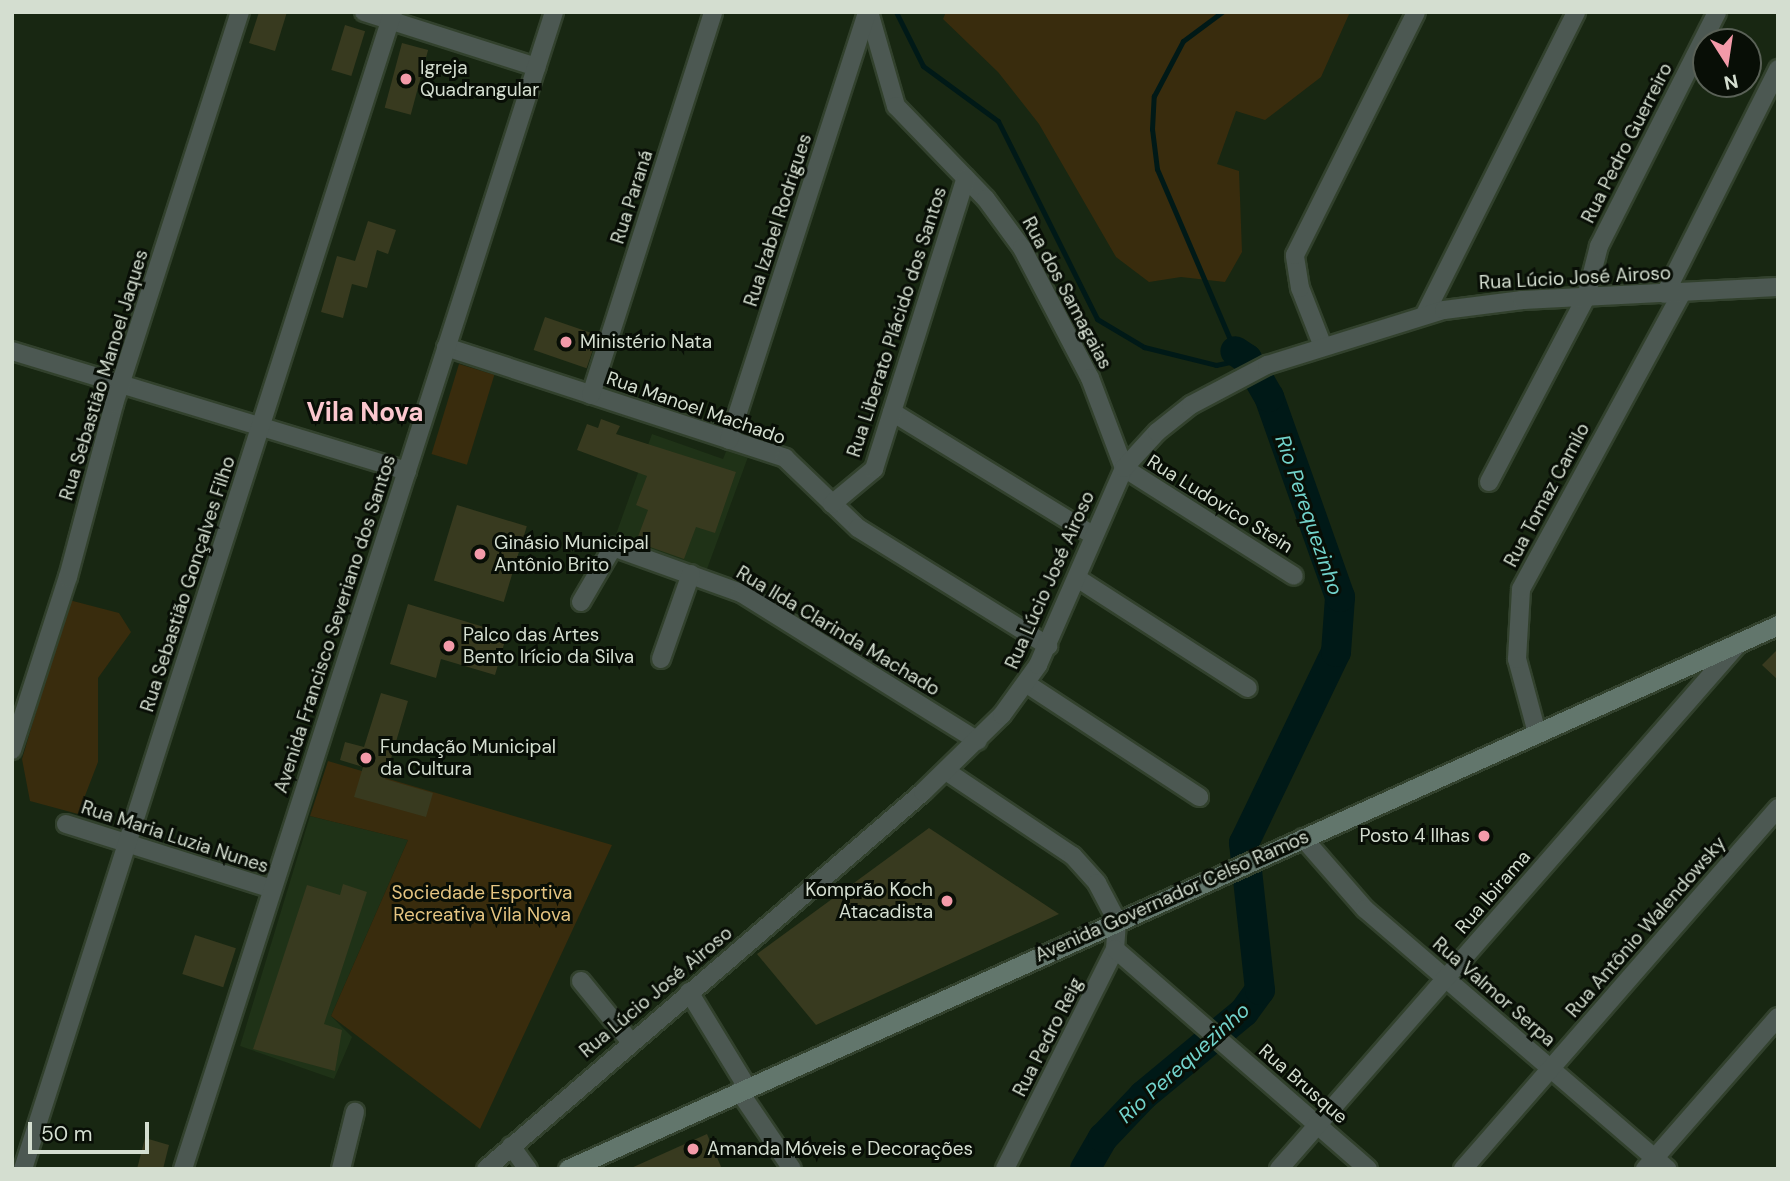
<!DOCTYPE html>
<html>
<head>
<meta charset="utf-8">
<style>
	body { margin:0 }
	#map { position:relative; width:1790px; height:1181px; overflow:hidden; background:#182712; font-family:"DM Sans",sans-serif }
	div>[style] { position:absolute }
	.built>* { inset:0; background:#1f3217 }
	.green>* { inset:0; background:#392c0d; transform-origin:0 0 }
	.stream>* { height:5px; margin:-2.5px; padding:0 2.5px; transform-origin:2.5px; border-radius:2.5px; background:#001917 }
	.river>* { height:30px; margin:-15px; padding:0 15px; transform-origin:15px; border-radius:15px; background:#001917 }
	.building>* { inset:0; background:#383a1f; transform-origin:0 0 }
	.roads { filter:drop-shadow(2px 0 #32412d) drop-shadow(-2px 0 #32412d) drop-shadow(0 2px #32412d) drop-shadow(0 -2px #32412d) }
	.minor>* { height:18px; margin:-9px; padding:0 9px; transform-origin:9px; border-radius:9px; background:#4c5852 }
	.secondary>* { height:19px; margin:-9.5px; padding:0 9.5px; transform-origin:9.5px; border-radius:9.5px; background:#62766c }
	.dots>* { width:19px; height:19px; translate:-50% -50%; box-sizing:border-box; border:4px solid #080e06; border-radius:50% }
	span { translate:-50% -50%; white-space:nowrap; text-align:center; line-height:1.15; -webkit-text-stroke:6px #080e06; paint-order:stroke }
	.poi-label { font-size:19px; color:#d4ded0 }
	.left { translate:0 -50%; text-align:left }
	.right { translate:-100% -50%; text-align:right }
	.street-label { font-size:19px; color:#d4ded0 }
	.park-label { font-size:19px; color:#e4c481 }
	.water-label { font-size:21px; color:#72d3cb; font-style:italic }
	.district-label { font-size:26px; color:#fbc7ce; font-weight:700 }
	.frame { position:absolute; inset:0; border:14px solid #d4ded0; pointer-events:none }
	.north { position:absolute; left:1692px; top:28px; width:70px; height:70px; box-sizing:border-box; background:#080e06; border:2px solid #5a6157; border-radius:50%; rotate:168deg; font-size:19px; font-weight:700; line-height:28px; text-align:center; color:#d4ded0 }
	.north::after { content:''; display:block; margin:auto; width:24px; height:32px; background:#f39aa9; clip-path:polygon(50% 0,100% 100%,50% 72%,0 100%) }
	.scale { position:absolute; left:28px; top:1122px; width:121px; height:32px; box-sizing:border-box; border:4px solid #d4ded0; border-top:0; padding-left:9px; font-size:21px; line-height:24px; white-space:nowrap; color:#d4ded0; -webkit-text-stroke:5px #080e06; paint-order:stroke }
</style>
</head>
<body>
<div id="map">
	<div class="built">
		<i style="clip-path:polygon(652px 434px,723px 459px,727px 449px,748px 457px,707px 569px,615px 537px)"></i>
		<i style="clip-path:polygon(310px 816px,408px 840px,331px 1016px,352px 1037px,334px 1079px,240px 1046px)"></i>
	</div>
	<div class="green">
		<i style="clip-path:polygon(946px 12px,1350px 12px,1321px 77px,1265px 120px,1236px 111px,1217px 164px,1239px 171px,1242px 252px,1225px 282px,1181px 277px,1149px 282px,1116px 257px,1039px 124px,998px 72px,943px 19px)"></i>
		<i style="left:459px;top:364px;width:37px;height:94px;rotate:17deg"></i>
		<i style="clip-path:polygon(69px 600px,119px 613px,131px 632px,98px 678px,98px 762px,78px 814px,30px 801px,22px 759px)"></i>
		<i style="clip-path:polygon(328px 761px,612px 845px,480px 1129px,331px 1016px,408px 840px,310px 816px)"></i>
	</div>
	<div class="stream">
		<i style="left:896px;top:12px;width:60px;rotate:63.4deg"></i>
		<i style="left:923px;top:66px;width:93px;rotate:36.3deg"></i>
		<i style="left:998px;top:121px;width:221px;rotate:63.4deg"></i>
		<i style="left:1097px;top:319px;width:55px;rotate:30.8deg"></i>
		<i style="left:1144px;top:347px;width:74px;rotate:14deg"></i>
		<i style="left:1216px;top:365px;width:14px;rotate:-12deg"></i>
		<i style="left:1230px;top:362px;width:12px;rotate:-66deg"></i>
		<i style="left:1235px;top:351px;width:198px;rotate:-113.2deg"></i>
		<i style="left:1157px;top:169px;width:40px;rotate:-97.1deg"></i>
		<i style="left:1152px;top:129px;width:33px;rotate:-87deg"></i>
		<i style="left:1154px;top:96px;width:62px;rotate:-62.2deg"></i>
		<i style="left:1183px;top:41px;width:49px;rotate:-36.6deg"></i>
	</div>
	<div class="river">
		<i style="left:1085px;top:1169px;width:36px;rotate:-60deg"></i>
		<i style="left:1103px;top:1138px;width:59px;rotate:-46.4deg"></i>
		<i style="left:1144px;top:1095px;width:130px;rotate:-39.7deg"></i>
		<i style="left:1244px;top:1012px;width:27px;rotate:-54deg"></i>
		<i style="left:1260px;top:990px;width:148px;rotate:-96.2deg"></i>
		<i style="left:1244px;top:843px;width:212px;rotate:-64.3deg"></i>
		<i style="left:1336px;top:652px;width:55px;rotate:-85.8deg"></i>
		<i style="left:1340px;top:597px;width:212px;rotate:-109.5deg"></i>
		<i style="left:1269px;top:397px;width:44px;rotate:-120.1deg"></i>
		<i style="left:1247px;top:359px;width:14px;rotate:-146deg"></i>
	</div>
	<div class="building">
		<i style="clip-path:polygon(259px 12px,287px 12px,275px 51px,249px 43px)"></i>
		<i style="left:345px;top:25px;width:21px;height:47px;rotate:17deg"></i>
		<i style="left:402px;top:43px;width:27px;height:67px;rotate:15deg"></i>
		<i style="clip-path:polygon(368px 221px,396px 230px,388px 254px,377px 250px,367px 288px,352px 284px,343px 318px,321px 312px,337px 256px,355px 261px)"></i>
		<i style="left:545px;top:317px;width:56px;height:35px;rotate:19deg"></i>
		<i style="clip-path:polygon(601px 419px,620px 426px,616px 434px,736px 472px,715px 533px,696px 527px,684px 559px,636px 542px,648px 510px,636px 505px,647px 476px,577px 450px,587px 424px,598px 428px)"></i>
		<i style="left:457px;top:505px;width:73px;height:79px;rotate:17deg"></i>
		<i style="clip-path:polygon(408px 604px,507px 634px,495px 675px,441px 659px,436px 678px,390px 664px)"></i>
		<i style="clip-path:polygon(1778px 649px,1778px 680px,1762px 665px)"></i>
		<i style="clip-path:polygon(381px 693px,408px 701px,385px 779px,433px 793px,426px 817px,354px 797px,363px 767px,340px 760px,345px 742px,364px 747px)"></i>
		<i style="clip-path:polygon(929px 828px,1059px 914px,816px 1025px,757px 954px)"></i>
		<i style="clip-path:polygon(343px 884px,367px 892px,324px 1024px,342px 1030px,335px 1071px,253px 1049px,307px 885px,340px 895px)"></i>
		<i style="left:195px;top:935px;width:43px;height:41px;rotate:18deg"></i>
		<i style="clip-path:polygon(707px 1134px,722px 1169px,629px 1169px)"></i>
		<i style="clip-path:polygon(145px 1138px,169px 1145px,163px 1169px,137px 1169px)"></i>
	</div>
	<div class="roads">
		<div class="minor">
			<i style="left:364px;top:12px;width:181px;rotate:17.7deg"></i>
			<i style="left:869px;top:12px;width:98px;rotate:74deg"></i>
			<i style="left:896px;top:106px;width:129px;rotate:45.9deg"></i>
			<i style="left:986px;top:199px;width:61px;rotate:53.7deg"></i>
			<i style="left:1022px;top:248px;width:147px;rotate:62.4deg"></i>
			<i style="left:1090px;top:378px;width:96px;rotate:69.3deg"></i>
			<i style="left:1124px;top:468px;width:201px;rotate:32.4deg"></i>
			<i style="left:1665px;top:294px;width:252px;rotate:-63.3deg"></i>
			<i style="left:1425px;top:314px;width:338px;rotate:-63.4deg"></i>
			<i style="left:1322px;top:344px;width:60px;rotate:-111.4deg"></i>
			<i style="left:1300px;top:288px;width:33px;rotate:-99deg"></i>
			<i style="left:1295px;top:255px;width:271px;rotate:-63.5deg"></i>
			<i style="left:446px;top:347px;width:357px;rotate:18.1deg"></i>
			<i style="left:785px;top:458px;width:101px;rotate:43.8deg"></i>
			<i style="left:858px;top:528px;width:224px;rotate:31.8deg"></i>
			<i style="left:12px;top:351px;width:413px;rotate:16.9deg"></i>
			<i style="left:591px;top:395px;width:402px;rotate:-72.3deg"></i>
			<i style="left:892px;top:412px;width:236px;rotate:31.5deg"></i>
			<i style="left:729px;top:440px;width:450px;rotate:-72.1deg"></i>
			<i style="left:1489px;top:482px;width:209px;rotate:-62.3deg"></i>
			<i style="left:1586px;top:297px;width:53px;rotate:-75.7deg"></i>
			<i style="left:1599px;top:246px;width:262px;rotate:-63.2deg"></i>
			<i style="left:832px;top:504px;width:55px;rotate:-39.8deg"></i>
			<i style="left:874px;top:469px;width:305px;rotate:-72.5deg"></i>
			<i style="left:1077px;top:578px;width:203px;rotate:32.8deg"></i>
			<i style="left:581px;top:602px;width:64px;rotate:-59.8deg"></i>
			<i style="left:613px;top:547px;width:136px;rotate:19.8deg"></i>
			<i style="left:741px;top:593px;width:279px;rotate:32deg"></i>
			<i style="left:661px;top:659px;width:90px;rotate:-70.6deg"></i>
			<i style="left:1027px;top:684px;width:206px;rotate:33.3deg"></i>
			<i style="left:1537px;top:733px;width:77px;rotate:-105.1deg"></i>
			<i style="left:1517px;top:659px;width:70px;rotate:-86.7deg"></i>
			<i style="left:1521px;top:589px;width:337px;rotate:-61.5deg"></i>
			<i style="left:12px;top:750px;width:182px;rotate:-72.1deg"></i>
			<i style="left:68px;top:577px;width:179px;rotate:-75.1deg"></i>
			<i style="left:114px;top:404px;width:412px;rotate:-72.2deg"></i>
			<i style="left:946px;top:771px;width:153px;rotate:33.8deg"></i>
			<i style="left:1073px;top:856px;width:36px;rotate:48deg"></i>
			<i style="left:1097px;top:883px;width:43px;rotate:62.2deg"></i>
			<i style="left:1117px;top:921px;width:28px;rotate:94deg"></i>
			<i style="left:1115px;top:949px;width:246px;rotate:116.6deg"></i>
			<i style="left:66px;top:824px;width:216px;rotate:17.5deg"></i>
			<i style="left:1303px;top:838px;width:94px;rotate:48.9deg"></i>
			<i style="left:1365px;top:909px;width:399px;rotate:40.7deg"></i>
			<i style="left:1115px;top:949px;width:335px;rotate:41deg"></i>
			<i style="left:581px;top:981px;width:77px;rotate:50.8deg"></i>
			<i style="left:689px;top:992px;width:111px;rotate:58.6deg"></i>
			<i style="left:739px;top:1091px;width:94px;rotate:55.8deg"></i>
			<i style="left:511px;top:1146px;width:29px;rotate:54deg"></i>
			<i style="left:23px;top:1169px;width:1215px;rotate:-72.27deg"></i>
			<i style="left:183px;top:1169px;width:1215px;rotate:-72.22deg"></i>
			<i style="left:341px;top:1169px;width:59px;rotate:-76.2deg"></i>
			<i style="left:486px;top:1169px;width:577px;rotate:-40.78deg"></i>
			<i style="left:923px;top:792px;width:110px;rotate:-44.3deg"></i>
			<i style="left:1002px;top:715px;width:62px;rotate:-54.2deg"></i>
			<i style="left:1038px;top:665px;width:215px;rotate:-66.4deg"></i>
			<i style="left:1124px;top:468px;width:49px;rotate:-47.5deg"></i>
			<i style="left:1157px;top:432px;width:43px;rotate:-38.5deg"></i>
			<i style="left:1191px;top:405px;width:86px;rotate:-27.8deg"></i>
			<i style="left:1267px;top:365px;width:185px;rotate:-17.3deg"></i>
			<i style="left:1444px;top:310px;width:79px;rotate:-7.3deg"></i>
			<i style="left:1522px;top:300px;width:256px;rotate:-2.9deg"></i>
			<i style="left:1279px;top:1169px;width:699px;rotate:-48.83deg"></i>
			<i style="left:1463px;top:1169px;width:479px;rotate:-48.9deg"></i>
			<i style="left:1645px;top:1169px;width:202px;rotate:-48.8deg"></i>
		</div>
		<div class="secondary">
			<i style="left:568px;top:1169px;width:1327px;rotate:-24.21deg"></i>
		</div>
	</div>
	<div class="dots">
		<i style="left:406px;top:79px;background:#f39aa9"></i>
		<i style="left:566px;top:342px;background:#f39aa9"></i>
		<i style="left:480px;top:554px;background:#f39aa9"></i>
		<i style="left:449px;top:646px;background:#f39aa9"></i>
		<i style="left:366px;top:758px;background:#f39aa9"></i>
		<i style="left:1484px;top:836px;background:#f39aa9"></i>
		<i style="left:947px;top:901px;background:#f39aa9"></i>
		<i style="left:693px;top:1149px;background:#f39aa9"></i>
	</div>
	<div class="poi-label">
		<span class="left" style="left:420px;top:79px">Igreja<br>Quadrangular</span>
		<span class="left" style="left:580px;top:342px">Ministério Nata</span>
		<span class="left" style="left:494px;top:554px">Ginásio Municipal<br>Antônio Brito</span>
		<span class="left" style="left:463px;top:646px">Palco das Artes<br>Bento Irício da Silva</span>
		<span class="left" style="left:380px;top:758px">Fundação Municipal<br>da Cultura</span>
		<span class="right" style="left:1470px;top:836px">Posto 4 Ilhas</span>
		<span class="right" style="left:933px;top:901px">Komprão Koch<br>Atacadista</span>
		<span class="left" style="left:707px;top:1149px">Amanda Móveis e Decorações</span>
	</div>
	<div class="street-label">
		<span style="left:1627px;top:143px;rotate:-63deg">Rua Pedro Guerreiro</span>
		<span style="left:632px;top:197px;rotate:-72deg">Rua Paraná</span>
		<span style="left:778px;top:220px;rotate:-72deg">Rua Izabel Rodrigues</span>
		<span style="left:1575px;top:278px;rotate:-3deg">Rua Lúcio José Airoso</span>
		<span style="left:1067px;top:293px;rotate:62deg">Rua dos Samagaias</span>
		<span style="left:897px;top:322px;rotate:-72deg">Rua Liberato Plácido dos Santos</span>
		<span style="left:104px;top:375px;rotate:-73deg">Rua Sebastião Manoel Jaques</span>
		<span style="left:696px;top:408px;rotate:19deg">Rua Manoel Machado</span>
		<span style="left:1547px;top:495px;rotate:-62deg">Rua Tomaz Camilo</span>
		<span style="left:1220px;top:504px;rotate:32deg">Rua Ludovico Stein</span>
		<span style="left:1050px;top:580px;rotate:-66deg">Rua Lúcio José Airoso</span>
		<span style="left:188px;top:584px;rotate:-72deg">Rua Sebastião Gonçalves Filho</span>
		<span style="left:335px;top:624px;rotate:-72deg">Avenida Francisco Severiano dos Santos</span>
		<span style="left:838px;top:631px;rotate:31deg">Rua Ilda Clarinda Machado</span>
		<span style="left:175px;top:837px;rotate:18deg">Rua Maria Luzia Nunes</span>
		<span style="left:1493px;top:892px;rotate:-49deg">Rua Ibirama</span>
		<span style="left:1172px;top:896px;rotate:-24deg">Avenida Governador Celso Ramos</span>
		<span style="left:1646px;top:927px;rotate:-49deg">Rua Antônio Walendowsky</span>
		<span style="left:656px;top:992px;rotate:-40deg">Rua Lúcio José Airoso</span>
		<span style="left:1494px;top:992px;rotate:41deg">Rua Valmor Serpa</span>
		<span style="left:1048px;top:1037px;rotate:-63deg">Rua Pedro Reig</span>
		<span style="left:1303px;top:1084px;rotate:41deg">Rua Brusque</span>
	</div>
	<div class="park-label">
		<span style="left:482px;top:904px">Sociedade Esportiva<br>Recreativa Vila Nova</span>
	</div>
	<div class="water-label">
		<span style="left:1309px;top:515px;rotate:71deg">Rio Perequezinho</span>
		<span style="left:1184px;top:1063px;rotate:-42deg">Rio Perequezinho</span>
	</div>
	<div class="district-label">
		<span style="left:365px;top:413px">Vila Nova</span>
	</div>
	<div class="frame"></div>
	<div class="north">N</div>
	<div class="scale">50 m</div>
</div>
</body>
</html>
